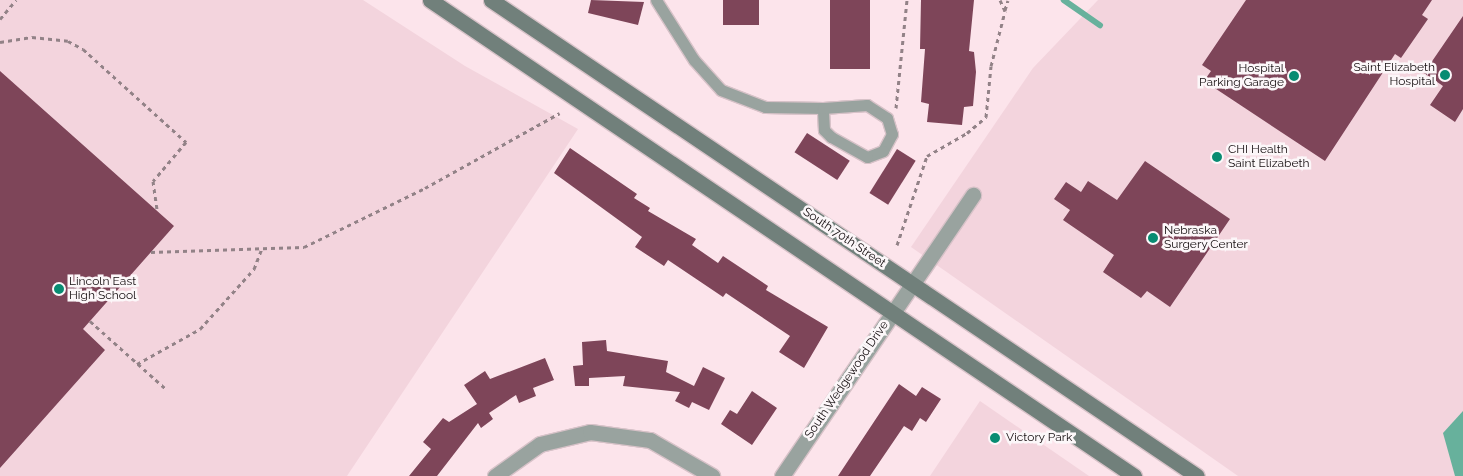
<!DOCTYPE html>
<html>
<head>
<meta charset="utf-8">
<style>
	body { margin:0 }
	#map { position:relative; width:1463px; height:476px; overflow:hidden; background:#fce4eb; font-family:Raleway,sans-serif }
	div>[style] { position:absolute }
	.built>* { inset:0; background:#f3d4dd }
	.water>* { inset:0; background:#67b19c }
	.stream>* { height:5.5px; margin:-2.75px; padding:0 2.75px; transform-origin:2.75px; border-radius:2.75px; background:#67b19c }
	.building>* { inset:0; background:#7e4559; transform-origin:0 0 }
	.path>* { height:3px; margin-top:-1.5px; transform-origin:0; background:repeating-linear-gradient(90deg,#928287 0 4px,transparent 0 8px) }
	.roads { filter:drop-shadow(1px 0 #d7c2c8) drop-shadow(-1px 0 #d7c2c8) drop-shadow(0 1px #d7c2c8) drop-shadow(0 -1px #d7c2c8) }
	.service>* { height:11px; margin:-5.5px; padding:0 5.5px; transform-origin:5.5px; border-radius:5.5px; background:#99a39f }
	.minor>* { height:15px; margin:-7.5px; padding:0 7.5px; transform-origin:7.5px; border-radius:7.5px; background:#99a39f }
	.secondary>* { height:15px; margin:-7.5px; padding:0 7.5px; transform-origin:7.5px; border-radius:7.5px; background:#71807b }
	.dots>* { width:14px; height:14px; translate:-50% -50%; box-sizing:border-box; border:2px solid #fcf7f9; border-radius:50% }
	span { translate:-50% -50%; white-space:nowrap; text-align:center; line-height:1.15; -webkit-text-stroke:5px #fcf7f9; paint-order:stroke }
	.poi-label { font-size:12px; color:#150e10 }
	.right { translate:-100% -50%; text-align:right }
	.left { translate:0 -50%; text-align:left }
	.street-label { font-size:12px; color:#150e10 }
</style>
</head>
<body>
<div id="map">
	<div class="built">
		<i style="clip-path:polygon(0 0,363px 0,465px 66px,578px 129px,347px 476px,0 476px)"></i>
		<i style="clip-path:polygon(1098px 0,1463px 0,1463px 476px,1238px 476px,911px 247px,1033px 68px)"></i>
		<i style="clip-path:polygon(980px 401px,1089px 476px,930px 476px)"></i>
	</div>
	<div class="water">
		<i style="clip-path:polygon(1463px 411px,1463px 476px,1455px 476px,1443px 433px)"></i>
	</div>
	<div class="stream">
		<i style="left:1064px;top:0;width:44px;rotate:34.8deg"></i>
	</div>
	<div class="building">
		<i style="clip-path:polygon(591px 0,644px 2px,638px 25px,588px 13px)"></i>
		<i style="left:723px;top:0;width:36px;height:25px"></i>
		<i style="left:830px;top:0;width:40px;height:69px"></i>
		<i style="clip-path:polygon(921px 0,974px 0,969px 51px,974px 52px,976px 72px,973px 106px,964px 107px,962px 125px,927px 122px,929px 104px,921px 102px,925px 49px,920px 49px)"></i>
		<i style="clip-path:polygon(1246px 0,1432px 0,1422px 15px,1428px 19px,1401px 58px,1395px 54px,1325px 161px,1204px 81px,1211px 71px,1202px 65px)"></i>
		<i style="clip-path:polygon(1463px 16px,1463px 109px,1455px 122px,1430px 105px,1443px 86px,1424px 73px)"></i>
		<i style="clip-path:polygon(0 71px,174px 226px,83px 329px,105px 350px,0 468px)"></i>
		<i style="left:807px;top:133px;width:51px;height:23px;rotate:33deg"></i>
		<i style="clip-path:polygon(570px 148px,637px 194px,634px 198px,650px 208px,648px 211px,696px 239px,692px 245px,718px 263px,723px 256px,768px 286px,766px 290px,828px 327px,804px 368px,779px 352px,790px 336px,726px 293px,723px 297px,668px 260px,664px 266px,635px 247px,642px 237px,554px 173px)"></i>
		<i style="left:897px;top:149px;width:22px;height:52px;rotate:32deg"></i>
		<i style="clip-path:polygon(1145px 161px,1230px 219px,1170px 307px,1147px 291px,1141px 298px,1103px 272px,1114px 255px,1063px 220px,1070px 210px,1054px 199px,1066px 182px,1081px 192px,1088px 181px,1117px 200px)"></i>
		<i style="clip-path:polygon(606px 340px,607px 351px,668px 361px,666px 372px,694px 386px,703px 367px,725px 378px,709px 410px,692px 402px,689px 408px,675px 401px,680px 392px,623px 386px,625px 376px,589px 378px,589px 386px,575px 386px,573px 366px,583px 365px,582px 342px)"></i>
		<i style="clip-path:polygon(545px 358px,554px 380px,533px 388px,536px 396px,519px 403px,516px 395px,489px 413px,493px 419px,481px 428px,478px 423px,437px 476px,409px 476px,431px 449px,423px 442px,443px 418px,449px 422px,477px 404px,464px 385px,485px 371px,490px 379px)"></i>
		<i style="clip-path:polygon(899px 384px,916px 396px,922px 387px,941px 399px,926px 422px,920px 418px,912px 431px,904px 426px,870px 476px,838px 476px)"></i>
		<i style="clip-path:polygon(752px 391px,777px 408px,752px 445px,721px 424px,730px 410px,737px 414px)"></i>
	</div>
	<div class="path">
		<i style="left:1005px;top:10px;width:10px;rotate:-73deg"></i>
		<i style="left:0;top:19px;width:25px;rotate:-50deg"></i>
		<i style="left:0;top:42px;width:32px;rotate:-9deg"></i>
		<i style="left:32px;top:37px;width:36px;rotate:6deg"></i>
		<i style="left:68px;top:41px;width:17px;rotate:28deg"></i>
		<i style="left:83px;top:49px;width:139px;rotate:42.1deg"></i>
		<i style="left:186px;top:142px;width:51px;rotate:130.2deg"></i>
		<i style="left:153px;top:181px;width:30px;rotate:82deg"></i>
		<i style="left:896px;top:108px;width:109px;rotate:-84.2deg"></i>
		<i style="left:897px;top:245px;width:94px;rotate:-71.4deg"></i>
		<i style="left:927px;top:156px;width:46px;rotate:-29.9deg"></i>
		<i style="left:967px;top:133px;width:25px;rotate:-40deg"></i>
		<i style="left:986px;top:117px;width:51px;rotate:-84.4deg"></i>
		<i style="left:991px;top:66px;width:57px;rotate:-75.7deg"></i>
		<i style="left:1005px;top:11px;width:12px;rotate:-114deg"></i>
		<i style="left:151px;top:252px;width:153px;rotate:-1.9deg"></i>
		<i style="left:304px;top:247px;width:135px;rotate:-26deg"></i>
		<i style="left:425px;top:188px;width:154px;rotate:-29.1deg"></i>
		<i style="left:90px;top:321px;width:101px;rotate:41.8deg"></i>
		<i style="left:137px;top:364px;width:72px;rotate:-29.1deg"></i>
		<i style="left:200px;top:329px;width:81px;rotate:-48deg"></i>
		<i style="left:254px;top:269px;width:22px;rotate:-69deg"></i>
	</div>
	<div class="roads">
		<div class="service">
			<i style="left:656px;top:0;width:71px;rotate:57.7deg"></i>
			<i style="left:694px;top:60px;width:40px;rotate:48deg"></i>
			<i style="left:721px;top:90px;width:47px;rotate:21.1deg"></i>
			<i style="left:765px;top:107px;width:58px;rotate:1deg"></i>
			<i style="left:867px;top:105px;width:24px;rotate:33deg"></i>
			<i style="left:887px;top:118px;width:17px;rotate:73deg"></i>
			<i style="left:892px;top:134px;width:19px;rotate:118deg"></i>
			<i style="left:883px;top:151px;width:17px;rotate:159deg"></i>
			<i style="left:867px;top:157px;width:41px;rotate:-150.9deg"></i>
			<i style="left:831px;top:137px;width:10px;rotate:-135deg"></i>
			<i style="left:824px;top:130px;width:22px;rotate:-93deg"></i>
			<i style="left:823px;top:108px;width:44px;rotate:-3.9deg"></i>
		</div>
		<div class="minor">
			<i style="left:495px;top:476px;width:55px;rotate:-35.4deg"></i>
			<i style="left:540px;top:444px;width:51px;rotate:-13.5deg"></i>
			<i style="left:590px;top:432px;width:61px;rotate:7.6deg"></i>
			<i style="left:650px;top:440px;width:72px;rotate:30.1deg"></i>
			<i style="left:782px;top:476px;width:340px;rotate:-55.8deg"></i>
		</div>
		<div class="secondary">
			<i style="left:430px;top:0;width:850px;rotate:34.06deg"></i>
			<i style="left:491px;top:0;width:851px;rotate:33.99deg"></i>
		</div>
	</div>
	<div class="dots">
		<i style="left:1445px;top:75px;background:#088c72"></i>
		<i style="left:1294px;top:76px;background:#088c72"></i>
		<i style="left:1217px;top:157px;background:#088c72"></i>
		<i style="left:1153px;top:238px;background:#088c72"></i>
		<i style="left:59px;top:289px;background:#088c72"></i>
		<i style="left:995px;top:438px;background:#088c72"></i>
	</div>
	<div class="poi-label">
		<span class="right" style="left:1435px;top:75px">Saint Elizabeth<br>Hospital</span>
		<span class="right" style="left:1284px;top:76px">Hospital<br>Parking Garage</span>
		<span class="left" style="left:1228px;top:157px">CHI Health<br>Saint Elizabeth</span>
		<span class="left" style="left:1164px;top:238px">Nebraska<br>Surgery Center</span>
		<span class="left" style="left:69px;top:289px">Lincoln East<br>High School</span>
		<span class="left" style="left:1006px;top:438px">Victory Park</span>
	</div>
	<div class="street-label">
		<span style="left:844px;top:238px;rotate:34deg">South 70th Street</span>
		<span style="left:847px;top:380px;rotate:-56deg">South Wedgewood Drive</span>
	</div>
</div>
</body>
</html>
